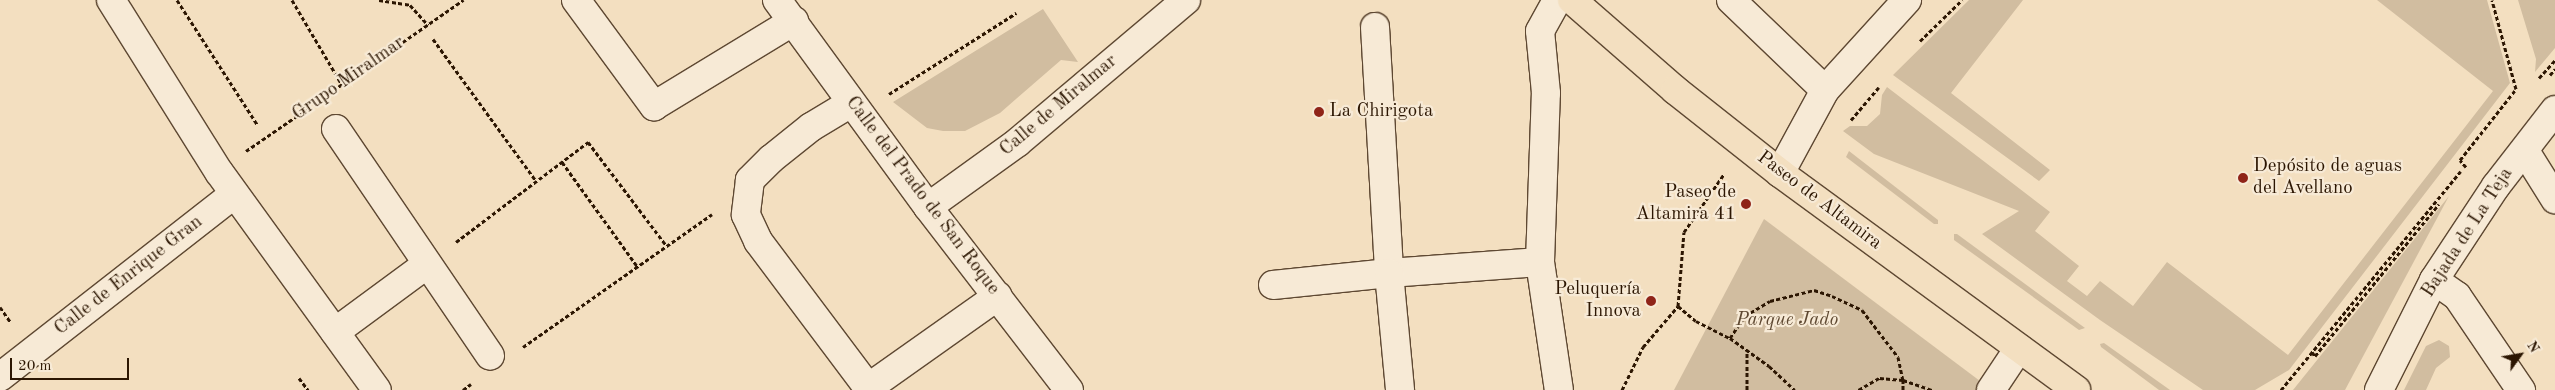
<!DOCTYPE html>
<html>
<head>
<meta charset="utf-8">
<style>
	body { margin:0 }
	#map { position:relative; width:2555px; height:390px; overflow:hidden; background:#f3dfc0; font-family:"Old Standard TT",serif }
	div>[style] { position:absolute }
	.green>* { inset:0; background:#d1bda0 }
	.path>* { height:3px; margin-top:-1.5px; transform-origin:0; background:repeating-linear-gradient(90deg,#2c1602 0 4px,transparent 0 6.5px) }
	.roads { filter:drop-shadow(1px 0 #5e4832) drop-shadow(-1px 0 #5e4832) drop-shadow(0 1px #5e4832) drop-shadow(0 -1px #5e4832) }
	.minor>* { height:28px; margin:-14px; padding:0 14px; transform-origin:14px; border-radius:14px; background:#f7ead6 }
	.major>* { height:28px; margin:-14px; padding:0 14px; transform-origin:14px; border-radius:14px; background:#f3dfc0 }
	.dots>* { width:14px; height:14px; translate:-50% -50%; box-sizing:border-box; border:2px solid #f7ead6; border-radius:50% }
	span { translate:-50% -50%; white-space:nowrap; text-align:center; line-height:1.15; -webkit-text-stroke:4.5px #f7ead6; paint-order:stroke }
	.street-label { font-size:19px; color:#2c1602 }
	.poi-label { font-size:19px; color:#2c1602 }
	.left { translate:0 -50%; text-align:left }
	.right { translate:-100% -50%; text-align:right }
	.park-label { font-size:19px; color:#5e4831; font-style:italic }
	.north { position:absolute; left:2495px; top:330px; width:50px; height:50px; -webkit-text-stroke:4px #f7ead6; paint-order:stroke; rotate:58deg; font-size:14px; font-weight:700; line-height:20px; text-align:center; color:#2c1602 }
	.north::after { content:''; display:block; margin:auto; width:18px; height:22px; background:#2c1602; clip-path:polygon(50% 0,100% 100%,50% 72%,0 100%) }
	.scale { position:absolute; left:10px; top:358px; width:119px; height:22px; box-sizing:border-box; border:2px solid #2c1602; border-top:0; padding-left:6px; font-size:15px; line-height:18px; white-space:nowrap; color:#2c1602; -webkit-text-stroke:4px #f7ead6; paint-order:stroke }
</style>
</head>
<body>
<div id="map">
	<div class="green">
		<i style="clip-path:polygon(1969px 0,2023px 0,1951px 93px,2050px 170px,2039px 181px,1893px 75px)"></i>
		<i style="clip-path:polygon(2377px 0,2487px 0,2510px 83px,2289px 370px,2255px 390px,2203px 390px,2100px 320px,1982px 234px,2019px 211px,1874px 154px,1843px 131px,1850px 126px,1867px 126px,1880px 114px,1882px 95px,1887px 87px,2050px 212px,2035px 231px,2079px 266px,2067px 281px,2087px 296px,2100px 281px,2133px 306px,2167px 262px,2288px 355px,2493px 91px)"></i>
		<i style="clip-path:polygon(2518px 0,2555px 0,2555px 48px,2535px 72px,2536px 59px)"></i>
		<i style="clip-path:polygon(1043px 9px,1078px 62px,1061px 60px,1000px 113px,965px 131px,943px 131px,927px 128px,893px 102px)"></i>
		<i style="clip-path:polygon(1849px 151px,1938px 220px,1938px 224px,1934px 224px,1846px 157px)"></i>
		<i style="clip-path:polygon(2449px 196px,2345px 390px,2293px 390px)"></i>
		<i style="clip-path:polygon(1764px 219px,1992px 390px,1674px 390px)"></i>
		<i style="clip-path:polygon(1954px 234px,1957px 234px,2085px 328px,2079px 330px,1954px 240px)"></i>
		<i style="clip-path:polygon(2439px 340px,2449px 346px,2450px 357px,2436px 368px,2426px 390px,2404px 390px,2426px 346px)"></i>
		<i style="clip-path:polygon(2104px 343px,2170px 390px,2159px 390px,2101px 347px,2100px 344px)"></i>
	</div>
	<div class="path">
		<i style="left:177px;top:0;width:148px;rotate:57.2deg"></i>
		<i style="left:292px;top:0;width:99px;rotate:59.5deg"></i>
		<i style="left:379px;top:0;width:31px;rotate:9deg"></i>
		<i style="left:410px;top:5px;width:27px;rotate:48deg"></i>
		<i style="left:433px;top:39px;width:175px;rotate:54deg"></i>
		<i style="left:1920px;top:41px;width:59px;rotate:-44.3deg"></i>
		<i style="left:2550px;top:75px;width:8px;rotate:-50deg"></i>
		<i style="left:2539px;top:78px;width:24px;rotate:-48deg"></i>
		<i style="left:328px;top:94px;width:165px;rotate:-34.8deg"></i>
		<i style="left:889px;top:94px;width:151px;rotate:-32.5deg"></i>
		<i style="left:1851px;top:120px;width:43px;rotate:-49.7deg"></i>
		<i style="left:246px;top:151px;width:74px;rotate:-34.5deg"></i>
		<i style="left:562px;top:162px;width:128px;rotate:54.2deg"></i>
		<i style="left:2466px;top:167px;width:9px;rotate:-131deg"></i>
		<i style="left:2460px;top:160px;width:90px;rotate:-51.7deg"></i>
		<i style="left:2516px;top:89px;width:92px;rotate:-105.1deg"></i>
		<i style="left:456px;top:242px;width:166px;rotate:-37.1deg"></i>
		<i style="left:588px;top:142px;width:129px;rotate:52.9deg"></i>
		<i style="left:1678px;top:306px;width:74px;rotate:-85.4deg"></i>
		<i style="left:1684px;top:232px;width:70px;rotate:-55.4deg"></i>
		<i style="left:0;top:307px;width:19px;rotate:55deg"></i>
		<i style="left:1730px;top:338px;width:27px;rotate:-56deg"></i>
		<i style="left:1745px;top:316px;width:29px;rotate:-31deg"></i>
		<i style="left:1770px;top:301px;width:45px;rotate:-14deg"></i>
		<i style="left:1814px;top:290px;width:19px;rotate:18deg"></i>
		<i style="left:1832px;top:296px;width:33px;rotate:25deg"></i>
		<i style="left:1862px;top:310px;width:59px;rotate:52.5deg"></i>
		<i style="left:1898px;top:357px;width:24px;rotate:78deg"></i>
		<i style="left:1903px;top:380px;width:24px;rotate:-175deg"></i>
		<i style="left:1879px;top:378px;width:24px;rotate:150deg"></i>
		<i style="left:523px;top:347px;width:231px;rotate:-35.1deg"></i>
		<i style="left:2312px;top:352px;width:5px;rotate:53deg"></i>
		<i style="left:2315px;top:356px;width:196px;rotate:-50.8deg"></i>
		<i style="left:299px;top:378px;width:15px;rotate:53deg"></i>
		<i style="left:463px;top:390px;width:10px;rotate:-37deg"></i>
		<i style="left:1622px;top:390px;width:48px;rotate:-64deg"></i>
		<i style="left:1643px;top:347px;width:54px;rotate:-49.5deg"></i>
		<i style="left:1678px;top:306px;width:23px;rotate:40deg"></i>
		<i style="left:1696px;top:321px;width:38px;rotate:27deg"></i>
		<i style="left:1730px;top:338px;width:48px;rotate:35.7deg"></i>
		<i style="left:1769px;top:366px;width:35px;rotate:43deg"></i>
		<i style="left:1747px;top:390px;width:39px;rotate:-90deg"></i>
		<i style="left:1903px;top:390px;width:10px;rotate:-90deg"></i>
		<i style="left:1903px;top:380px;width:31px;rotate:19deg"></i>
		<i style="left:2281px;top:390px;width:283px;rotate:-50.6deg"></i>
	</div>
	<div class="roads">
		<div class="minor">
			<i style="left:111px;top:0;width:203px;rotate:57.9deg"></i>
			<i style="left:219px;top:172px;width:269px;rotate:54.1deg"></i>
			<i style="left:576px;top:0;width:132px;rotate:53.7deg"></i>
			<i style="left:654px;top:106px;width:164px;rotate:-31.3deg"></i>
			<i style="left:777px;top:0;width:256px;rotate:53.9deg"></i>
			<i style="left:928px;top:207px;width:231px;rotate:52.4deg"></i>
			<i style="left:1731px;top:0;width:130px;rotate:43.8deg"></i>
			<i style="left:1375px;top:27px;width:246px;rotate:86.7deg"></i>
			<i style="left:1389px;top:273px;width:151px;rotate:-4.2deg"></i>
			<i style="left:1540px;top:262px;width:169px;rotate:-88deg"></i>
			<i style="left:1546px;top:93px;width:62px;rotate:-95.5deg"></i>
			<i style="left:1540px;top:31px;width:35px;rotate:-61deg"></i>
			<i style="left:851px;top:103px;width:47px;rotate:149deg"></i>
			<i style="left:811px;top:127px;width:51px;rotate:141.3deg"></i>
			<i style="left:771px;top:159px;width:30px;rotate:135deg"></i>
			<i style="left:750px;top:180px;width:35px;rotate:97deg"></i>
			<i style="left:746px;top:215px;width:29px;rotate:65deg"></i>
			<i style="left:758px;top:241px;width:186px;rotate:53.1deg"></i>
			<i style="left:336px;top:129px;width:274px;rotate:55.8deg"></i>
			<i style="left:2525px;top:151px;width:57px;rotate:58deg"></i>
			<i style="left:1780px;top:173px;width:94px;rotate:-61.5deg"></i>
			<i style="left:1825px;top:90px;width:122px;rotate:-47.7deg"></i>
			<i style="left:928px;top:207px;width:111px;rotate:-35.8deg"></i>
			<i style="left:1018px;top:142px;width:220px;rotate:-40.2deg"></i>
			<i style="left:1540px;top:262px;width:129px;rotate:81.6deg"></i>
			<i style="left:2434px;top:280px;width:28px;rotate:35deg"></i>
			<i style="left:2457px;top:296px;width:114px;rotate:55.8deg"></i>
			<i style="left:1273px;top:285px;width:117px;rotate:-5.9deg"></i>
			<i style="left:1389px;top:273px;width:118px;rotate:84.6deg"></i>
			<i style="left:335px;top:332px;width:113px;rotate:-36.4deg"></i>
			<i style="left:0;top:377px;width:297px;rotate:-38deg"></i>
			<i style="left:868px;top:388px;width:159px;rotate:-35.3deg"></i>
			<i style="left:1991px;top:390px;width:50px;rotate:-56.3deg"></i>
			<i style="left:2379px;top:390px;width:123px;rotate:-63.4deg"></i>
			<i style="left:2434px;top:280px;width:113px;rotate:-56.6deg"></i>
			<i style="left:2496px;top:186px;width:96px;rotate:-52.2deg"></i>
		</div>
		<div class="major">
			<i style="left:1572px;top:0;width:137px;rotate:41.1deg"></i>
			<i style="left:1675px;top:90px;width:134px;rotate:38.3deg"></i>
			<i style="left:1780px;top:173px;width:367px;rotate:36.2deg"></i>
		</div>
	</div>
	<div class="dots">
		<i style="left:1319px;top:112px;background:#8f2418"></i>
		<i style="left:2243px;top:178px;background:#8f2418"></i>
		<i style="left:1746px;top:204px;background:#8f2418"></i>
		<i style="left:1651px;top:301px;background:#8f2418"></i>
	</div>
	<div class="street-label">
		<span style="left:349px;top:79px;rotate:-35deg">Grupo Miralmar</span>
		<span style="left:1059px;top:106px;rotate:-40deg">Calle de Miralmar</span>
		<span style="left:922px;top:196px;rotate:53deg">Calle del Prado de San Roque</span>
		<span style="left:1819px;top:201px;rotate:37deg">Paseo de Altamira</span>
		<span style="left:2468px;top:233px;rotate:-57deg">Bajada de La Teja</span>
		<span style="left:129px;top:276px;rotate:-38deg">Calle de Enrique Gran</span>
	</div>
	<div class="poi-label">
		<span class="left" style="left:1329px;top:112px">La Chirigota</span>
		<span class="left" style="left:2253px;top:178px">Depósito de aguas<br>del Avellano</span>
		<span class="right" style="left:1736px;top:204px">Paseo de<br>Altamira 41</span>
		<span class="right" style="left:1641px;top:301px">Peluquería<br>Innova</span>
	</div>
	<div class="park-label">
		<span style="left:1787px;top:321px">Parque Jado</span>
	</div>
	<div class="north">N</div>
	<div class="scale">20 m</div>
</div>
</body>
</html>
